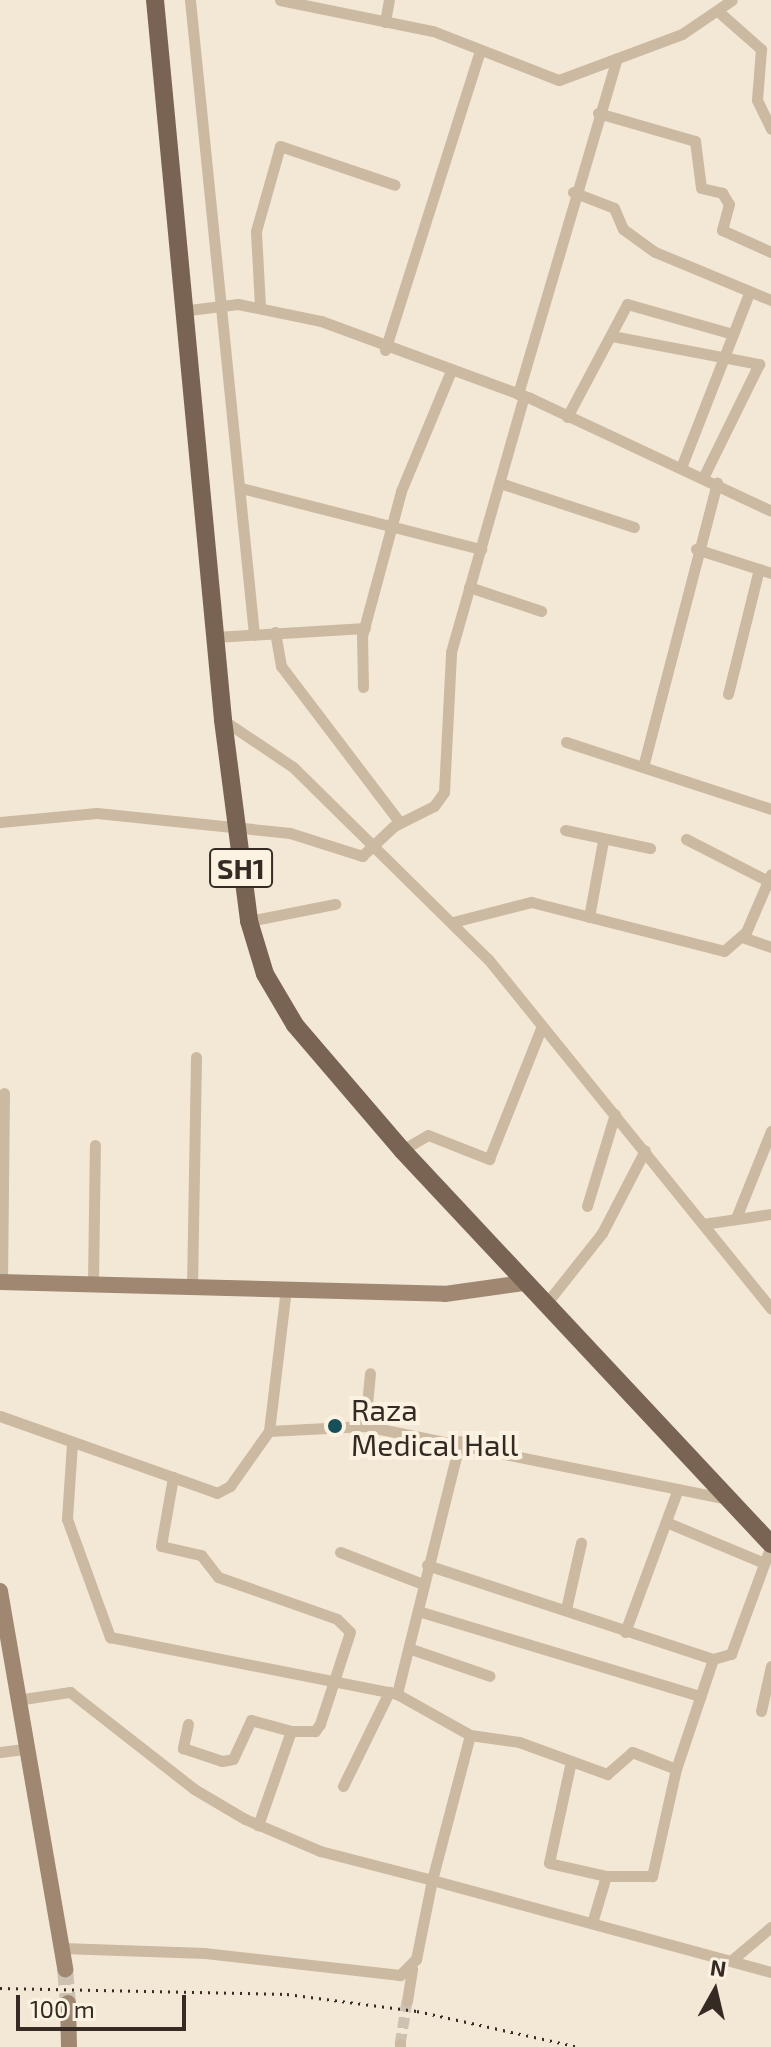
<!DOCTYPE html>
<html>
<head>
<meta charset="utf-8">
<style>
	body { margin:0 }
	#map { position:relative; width:771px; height:2047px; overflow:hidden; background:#f3e8d5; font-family:"Exo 2",sans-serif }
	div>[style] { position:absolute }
	.street-tunnel>* { height:11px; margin-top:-5.5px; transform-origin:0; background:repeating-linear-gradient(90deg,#cdc2b2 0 11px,transparent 0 16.5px) }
	.secondary-tunnel>* { height:16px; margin-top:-8px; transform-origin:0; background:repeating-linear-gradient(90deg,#cdc2b2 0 16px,transparent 0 24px) }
	.street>* { height:11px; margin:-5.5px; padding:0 5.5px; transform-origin:5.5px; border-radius:5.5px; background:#ccb9a1 }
	.secondary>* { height:16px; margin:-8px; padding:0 8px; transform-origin:8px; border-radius:8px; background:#9f8772 }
	.primary>* { height:18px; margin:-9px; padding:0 9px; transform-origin:9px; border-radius:9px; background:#796454 }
	.rail>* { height:3px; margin-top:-1.5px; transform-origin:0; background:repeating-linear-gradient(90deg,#352b24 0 2px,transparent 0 8px) }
	.dots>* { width:22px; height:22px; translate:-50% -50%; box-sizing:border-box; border:4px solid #fbf2e2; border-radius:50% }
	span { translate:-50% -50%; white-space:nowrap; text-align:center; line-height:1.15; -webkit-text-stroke:8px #fbf2e2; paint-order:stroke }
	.shield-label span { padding:2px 6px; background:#fbf2e2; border:2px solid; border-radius:6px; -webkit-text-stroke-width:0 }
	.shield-label { font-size:28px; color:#352b24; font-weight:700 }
	.poi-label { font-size:30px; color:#352b24 }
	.left { translate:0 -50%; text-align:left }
	.north { position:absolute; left:675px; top:1951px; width:80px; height:80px; -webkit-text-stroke:6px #fbf2e2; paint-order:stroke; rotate:8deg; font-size:22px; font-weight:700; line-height:32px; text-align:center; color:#352b24 }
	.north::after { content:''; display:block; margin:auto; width:28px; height:36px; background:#352b24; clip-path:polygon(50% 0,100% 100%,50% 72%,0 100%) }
	.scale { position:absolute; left:16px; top:1995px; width:170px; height:36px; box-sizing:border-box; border:4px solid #352b24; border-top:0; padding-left:10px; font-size:24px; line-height:28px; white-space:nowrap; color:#352b24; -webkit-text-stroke:6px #fbf2e2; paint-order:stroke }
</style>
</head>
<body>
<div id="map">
	<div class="street-tunnel">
		<i style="left:400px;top:2044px;width:44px;rotate:-80.8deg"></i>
	</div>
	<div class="secondary-tunnel">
		<i style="left:65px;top:1969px;width:34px;rotate:85deg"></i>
	</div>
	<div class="street">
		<i style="left:190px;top:0;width:638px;rotate:84.24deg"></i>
		<i style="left:280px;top:0;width:156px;rotate:11.5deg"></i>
		<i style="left:433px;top:31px;width:135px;rotate:21.3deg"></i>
		<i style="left:559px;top:80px;width:131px;rotate:-20.5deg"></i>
		<i style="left:682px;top:34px;width:60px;rotate:-34.2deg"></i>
		<i style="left:720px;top:13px;width:55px;rotate:41.3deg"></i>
		<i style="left:761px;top:49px;width:51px;rotate:94.5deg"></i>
		<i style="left:757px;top:100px;width:32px;rotate:64deg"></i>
		<i style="left:385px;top:22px;width:22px;rotate:-80deg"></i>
		<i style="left:598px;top:113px;width:101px;rotate:16.1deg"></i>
		<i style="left:695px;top:141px;width:47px;rotate:82.7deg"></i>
		<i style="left:701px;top:188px;width:22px;rotate:13deg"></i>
		<i style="left:722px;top:193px;width:13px;rotate:58deg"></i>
		<i style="left:729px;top:204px;width:27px;rotate:105deg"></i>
		<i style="left:722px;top:230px;width:54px;rotate:24.2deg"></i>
		<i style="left:573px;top:192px;width:44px;rotate:21.3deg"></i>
		<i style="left:614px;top:208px;width:23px;rotate:67deg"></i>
		<i style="left:623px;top:229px;width:39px;rotate:36deg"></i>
		<i style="left:655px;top:252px;width:126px;rotate:22.5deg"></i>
		<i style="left:260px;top:306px;width:75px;rotate:-93.1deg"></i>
		<i style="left:256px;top:231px;width:88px;rotate:-74.2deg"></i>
		<i style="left:280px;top:146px;width:121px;rotate:18.7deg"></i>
		<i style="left:181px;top:311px;width:57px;rotate:-7deg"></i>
		<i style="left:238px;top:304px;width:85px;rotate:11.6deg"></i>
		<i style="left:321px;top:321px;width:223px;rotate:20.2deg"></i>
		<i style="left:530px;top:398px;width:266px;rotate:25.1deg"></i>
		<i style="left:612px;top:336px;width:150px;rotate:10.8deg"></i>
		<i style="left:759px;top:364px;width:125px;rotate:116.2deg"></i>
		<i style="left:385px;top:350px;width:315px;rotate:-72.4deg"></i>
		<i style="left:518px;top:394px;width:350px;rotate:-73.6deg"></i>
		<i style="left:567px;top:417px;width:128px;rotate:-62deg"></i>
		<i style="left:627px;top:304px;width:110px;rotate:15.8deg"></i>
		<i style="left:682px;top:465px;width:185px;rotate:-68.7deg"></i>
		<i style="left:500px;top:483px;width:141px;rotate:18.2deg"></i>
		<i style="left:241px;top:488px;width:248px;rotate:14.3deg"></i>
		<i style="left:696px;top:549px;width:79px;rotate:17.7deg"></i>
		<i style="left:469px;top:587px;width:76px;rotate:18.4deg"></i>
		<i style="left:275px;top:632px;width:35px;rotate:80deg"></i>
		<i style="left:281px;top:666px;width:197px;rotate:52.8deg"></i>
		<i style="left:215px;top:637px;width:150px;rotate:-3.4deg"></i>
		<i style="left:363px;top:687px;width:51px;rotate:-91.1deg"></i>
		<i style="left:362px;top:636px;width:150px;rotate:-74.9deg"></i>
		<i style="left:401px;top:491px;width:130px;rotate:-67.4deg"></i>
		<i style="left:728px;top:694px;width:129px;rotate:-76.1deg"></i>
		<i style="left:223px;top:720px;width:84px;rotate:33.9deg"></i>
		<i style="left:293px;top:767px;width:274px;rotate:44.6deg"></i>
		<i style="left:488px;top:959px;width:450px;rotate:51deg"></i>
		<i style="left:566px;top:742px;width:216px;rotate:18.1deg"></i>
		<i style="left:643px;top:767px;width:294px;rotate:-75.4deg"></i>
		<i style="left:0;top:822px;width:97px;rotate:-5.3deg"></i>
		<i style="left:97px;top:813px;width:194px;rotate:5.9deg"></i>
		<i style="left:290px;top:833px;width:76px;rotate:17.7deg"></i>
		<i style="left:362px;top:856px;width:44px;rotate:-43.2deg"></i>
		<i style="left:394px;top:826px;width:45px;rotate:-26.6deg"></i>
		<i style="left:434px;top:806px;width:17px;rotate:-54deg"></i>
		<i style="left:444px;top:792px;width:140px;rotate:-87.1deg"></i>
		<i style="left:451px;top:652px;width:266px;rotate:-74.1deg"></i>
		<i style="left:565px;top:830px;width:87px;rotate:12deg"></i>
		<i style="left:686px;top:839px;width:92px;rotate:27.1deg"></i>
		<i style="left:589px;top:917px;width:77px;rotate:-79.6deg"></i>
		<i style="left:249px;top:921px;width:88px;rotate:-11.2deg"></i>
		<i style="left:453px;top:922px;width:81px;rotate:-14.4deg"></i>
		<i style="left:531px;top:902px;width:199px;rotate:14.2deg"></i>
		<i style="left:724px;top:951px;width:29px;rotate:-41deg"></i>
		<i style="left:746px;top:932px;width:63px;rotate:-66.7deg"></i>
		<i style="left:742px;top:937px;width:31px;rotate:19deg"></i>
		<i style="left:402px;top:1150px;width:30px;rotate:-30deg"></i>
		<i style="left:428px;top:1135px;width:66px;rotate:21.5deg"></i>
		<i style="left:489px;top:1159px;width:143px;rotate:-68.3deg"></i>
		<i style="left:587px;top:1206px;width:96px;rotate:-73.1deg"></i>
		<i style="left:736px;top:1218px;width:94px;rotate:-68.1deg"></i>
		<i style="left:703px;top:1224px;width:69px;rotate:-8.4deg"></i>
		<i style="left:2px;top:1283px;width:190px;rotate:-89.4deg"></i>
		<i style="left:93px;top:1283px;width:138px;rotate:-89.2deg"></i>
		<i style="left:192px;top:1287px;width:230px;rotate:-89deg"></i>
		<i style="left:545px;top:1305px;width:92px;rotate:-51.6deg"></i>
		<i style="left:602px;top:1233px;width:93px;rotate:-62.6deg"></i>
		<i style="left:0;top:1416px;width:230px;rotate:19.5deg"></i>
		<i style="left:217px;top:1493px;width:15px;rotate:-28deg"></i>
		<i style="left:230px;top:1486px;width:67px;rotate:-54.7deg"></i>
		<i style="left:269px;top:1431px;width:96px;rotate:-3deg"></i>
		<i style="left:365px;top:1426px;width:373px;rotate:11.4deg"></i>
		<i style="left:365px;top:1426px;width:53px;rotate:-84.6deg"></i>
		<i style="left:269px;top:1431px;width:144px;rotate:-83.2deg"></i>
		<i style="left:460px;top:1441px;width:261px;rotate:104deg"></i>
		<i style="left:397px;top:1694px;width:84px;rotate:29.3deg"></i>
		<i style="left:470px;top:1735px;width:150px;rotate:104.7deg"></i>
		<i style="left:432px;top:1880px;width:351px;rotate:15.2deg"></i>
		<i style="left:72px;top:1443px;width:76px;rotate:93.8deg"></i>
		<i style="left:67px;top:1519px;width:126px;rotate:70deg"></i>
		<i style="left:110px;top:1637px;width:293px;rotate:11.2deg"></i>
		<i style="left:173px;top:1477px;width:70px;rotate:99.9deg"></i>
		<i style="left:161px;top:1546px;width:41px;rotate:12.7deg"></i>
		<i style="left:201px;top:1555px;width:28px;rotate:52deg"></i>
		<i style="left:218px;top:1577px;width:126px;rotate:19.4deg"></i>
		<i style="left:337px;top:1619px;width:18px;rotate:45deg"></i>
		<i style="left:350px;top:1632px;width:97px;rotate:108.1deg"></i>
		<i style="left:320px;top:1724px;width:9px;rotate:126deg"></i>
		<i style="left:315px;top:1731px;width:24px;rotate:180deg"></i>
		<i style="left:291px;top:1731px;width:100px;rotate:109.3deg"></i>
		<i style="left:666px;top:1522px;width:106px;rotate:22.7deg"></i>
		<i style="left:340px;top:1552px;width:89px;rotate:21.1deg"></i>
		<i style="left:427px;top:1565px;width:301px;rotate:18.2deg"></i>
		<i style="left:713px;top:1659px;width:116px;rotate:108.6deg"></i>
		<i style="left:676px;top:1769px;width:110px;rotate:102.6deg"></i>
		<i style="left:652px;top:1876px;width:46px;rotate:180deg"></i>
		<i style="left:606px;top:1876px;width:49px;rotate:106.6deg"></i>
		<i style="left:566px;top:1609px;width:68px;rotate:-77.2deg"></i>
		<i style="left:418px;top:1611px;width:295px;rotate:16.8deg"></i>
		<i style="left:625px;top:1632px;width:147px;rotate:-69.7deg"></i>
		<i style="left:411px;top:1649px;width:83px;rotate:18.9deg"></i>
		<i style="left:713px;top:1659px;width:19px;rotate:-16deg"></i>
		<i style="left:731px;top:1654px;width:116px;rotate:-69.8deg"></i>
		<i style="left:17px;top:1700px;width:54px;rotate:-8.6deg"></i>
		<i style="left:70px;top:1692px;width:157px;rotate:38deg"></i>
		<i style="left:194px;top:1789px;width:59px;rotate:30.5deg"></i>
		<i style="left:245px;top:1819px;width:82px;rotate:23.1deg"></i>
		<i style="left:320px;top:1851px;width:116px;rotate:14.5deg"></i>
		<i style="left:432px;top:1880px;width:81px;rotate:101.4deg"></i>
		<i style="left:416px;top:1959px;width:23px;rotate:135deg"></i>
		<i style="left:400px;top:1975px;width:196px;rotate:-173.6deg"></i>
		<i style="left:205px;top:1953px;width:143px;rotate:-178deg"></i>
		<i style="left:761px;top:1711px;width:46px;rotate:-77.5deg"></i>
		<i style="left:188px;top:1724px;width:25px;rotate:102deg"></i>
		<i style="left:183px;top:1748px;width:41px;rotate:18.4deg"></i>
		<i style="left:222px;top:1761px;width:11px;rotate:-10deg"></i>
		<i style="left:233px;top:1759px;width:43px;rotate:-65.2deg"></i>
		<i style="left:251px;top:1720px;width:41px;rotate:15.4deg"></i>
		<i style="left:470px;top:1735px;width:49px;rotate:8.1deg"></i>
		<i style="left:519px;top:1742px;width:94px;rotate:20deg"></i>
		<i style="left:607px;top:1774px;width:33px;rotate:-41deg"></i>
		<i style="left:632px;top:1752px;width:47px;rotate:21.1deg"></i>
		<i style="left:0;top:1752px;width:24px;rotate:-7deg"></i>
		<i style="left:571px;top:1761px;width:104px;rotate:102.2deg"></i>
		<i style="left:549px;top:1863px;width:58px;rotate:12.8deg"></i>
		<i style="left:343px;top:1786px;width:105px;rotate:-63.9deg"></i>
		<i style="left:733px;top:1959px;width:50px;rotate:-40.1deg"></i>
		<i style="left:407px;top:2001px;width:33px;rotate:-81deg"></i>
		<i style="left:400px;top:2047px;width:3px;rotate:-90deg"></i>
	</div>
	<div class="secondary">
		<i style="left:0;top:1282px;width:445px;rotate:1.5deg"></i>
		<i style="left:445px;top:1294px;width:79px;rotate:-8deg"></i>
		<i style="left:0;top:1591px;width:384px;rotate:80.2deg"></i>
		<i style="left:68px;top:2003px;width:44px;rotate:88.7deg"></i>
	</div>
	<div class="primary">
		<i style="left:155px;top:0;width:723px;rotate:84.6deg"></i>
		<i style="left:223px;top:720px;width:203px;rotate:82.6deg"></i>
		<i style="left:249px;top:921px;width:55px;rotate:73.2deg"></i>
		<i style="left:265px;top:974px;width:59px;rotate:59.5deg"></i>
		<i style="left:295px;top:1025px;width:165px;rotate:49.4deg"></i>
		<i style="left:402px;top:1150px;width:540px;rotate:46.88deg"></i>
	</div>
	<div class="rail">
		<i style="left:0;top:1988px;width:287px;rotate:1.2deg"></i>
		<i style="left:287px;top:1994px;width:131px;rotate:7.5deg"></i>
		<i style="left:417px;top:2011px;width:167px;rotate:12.5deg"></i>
	</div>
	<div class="dots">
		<i style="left:335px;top:1426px;background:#164f5a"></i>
	</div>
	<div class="shield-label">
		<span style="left:241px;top:868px">SH1</span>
	</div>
	<div class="poi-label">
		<span class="left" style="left:351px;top:1426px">Raza<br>Medical Hall</span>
	</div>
	<div class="north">N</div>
	<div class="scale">100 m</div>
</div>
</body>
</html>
